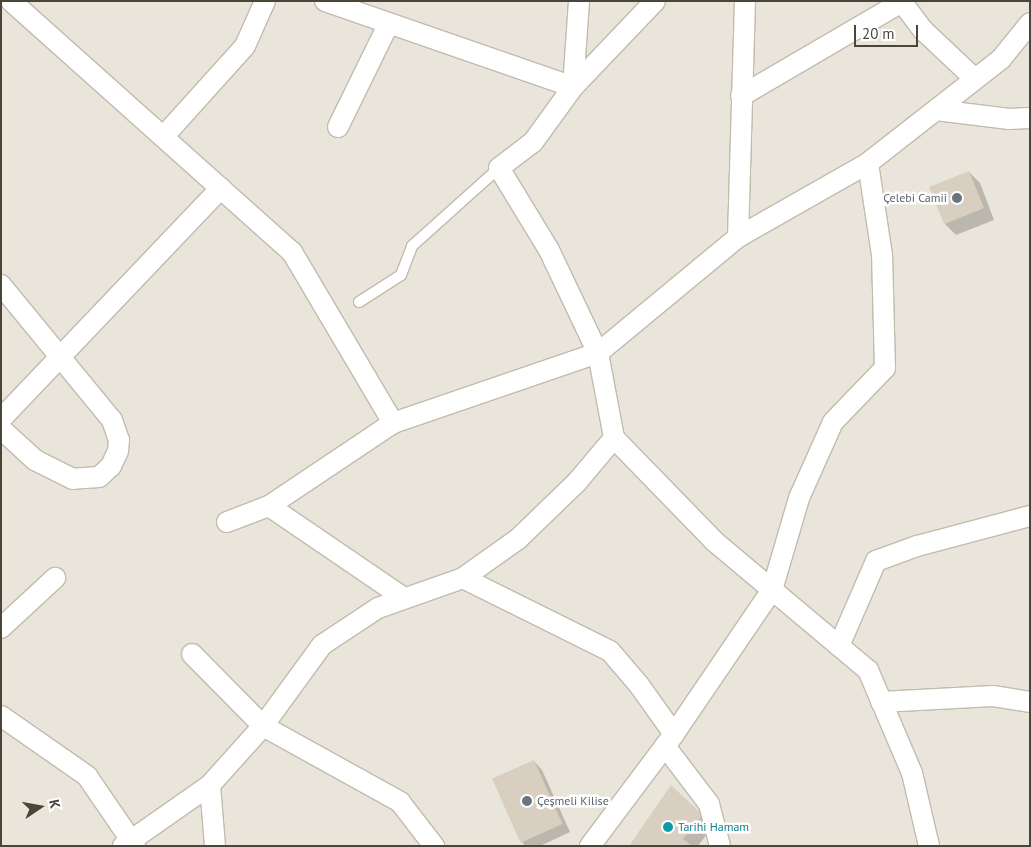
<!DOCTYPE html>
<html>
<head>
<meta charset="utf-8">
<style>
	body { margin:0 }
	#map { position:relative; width:1031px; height:847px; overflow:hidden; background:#f6f3ec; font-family:"PT Sans",sans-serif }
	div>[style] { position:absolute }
	.residential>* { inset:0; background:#eae5da; transform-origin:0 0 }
	.shadow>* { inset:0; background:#0003 }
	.building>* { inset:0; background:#d8cfc1; transform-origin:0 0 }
	.roads { filter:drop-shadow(1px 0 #c2bbae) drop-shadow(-1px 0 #c2bbae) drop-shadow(0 1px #c2bbae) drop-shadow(0 -1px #c2bbae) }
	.lane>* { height:10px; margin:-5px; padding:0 5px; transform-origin:5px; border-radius:5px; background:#fff }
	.street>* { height:20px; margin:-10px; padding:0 10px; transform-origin:10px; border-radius:10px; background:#fff }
	.dots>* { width:14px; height:14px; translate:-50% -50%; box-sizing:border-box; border:2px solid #fff; border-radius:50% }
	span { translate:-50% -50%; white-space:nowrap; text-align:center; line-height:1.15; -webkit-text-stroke:5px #fff; paint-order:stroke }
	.worship-label { font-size:12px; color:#5b616d }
	.right { translate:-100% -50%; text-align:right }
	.left { translate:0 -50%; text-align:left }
	.culture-label { font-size:12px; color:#0d838f }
	.frame { position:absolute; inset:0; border:2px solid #4b4439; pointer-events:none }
	.north { position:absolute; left:15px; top:782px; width:50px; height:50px; -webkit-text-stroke:4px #fff; paint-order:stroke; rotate:78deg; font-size:14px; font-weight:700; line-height:20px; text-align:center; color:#4b4439 }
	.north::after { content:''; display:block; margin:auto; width:18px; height:22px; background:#4b4439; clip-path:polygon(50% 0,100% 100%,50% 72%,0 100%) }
	.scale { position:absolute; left:854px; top:25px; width:64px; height:22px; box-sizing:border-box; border:2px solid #4b4439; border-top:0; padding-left:6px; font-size:15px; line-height:18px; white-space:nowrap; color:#4b4439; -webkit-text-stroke:4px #fff; paint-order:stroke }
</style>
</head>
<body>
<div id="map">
	<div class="residential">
		<i style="left:1px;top:1px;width:1029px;height:845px"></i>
	</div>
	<div class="shadow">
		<i style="clip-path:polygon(969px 172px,980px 183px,994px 220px,956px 235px,945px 224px,931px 188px)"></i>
		<i style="clip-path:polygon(534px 761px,542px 770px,570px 832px,540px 846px,525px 846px,522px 842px)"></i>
		<i style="clip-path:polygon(671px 787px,713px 826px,698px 846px,630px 846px)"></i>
	</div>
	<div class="building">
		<i style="left:969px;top:171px;width:40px;height:43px;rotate:68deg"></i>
		<i style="left:534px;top:760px;width:70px;height:46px;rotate:66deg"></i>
		<i style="clip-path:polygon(671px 785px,703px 815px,683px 839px,692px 846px,629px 846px)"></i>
	</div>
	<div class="roads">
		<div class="lane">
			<i style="left:359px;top:302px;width:50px;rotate:-32.7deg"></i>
			<i style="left:401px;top:275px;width:31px;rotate:-69deg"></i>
			<i style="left:412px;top:246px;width:117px;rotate:-41.9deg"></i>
		</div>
		<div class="street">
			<i style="left:11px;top:1px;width:377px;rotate:41.8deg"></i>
			<i style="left:292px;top:252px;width:199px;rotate:59.4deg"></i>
			<i style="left:325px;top:1px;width:262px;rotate:19.1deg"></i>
			<i style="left:573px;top:87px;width:86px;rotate:-86deg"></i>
			<i style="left:655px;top:1px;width:119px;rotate:133.6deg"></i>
			<i style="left:573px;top:87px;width:68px;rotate:126deg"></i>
			<i style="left:533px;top:142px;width:43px;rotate:142.6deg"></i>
			<i style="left:499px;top:168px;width:96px;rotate:58.6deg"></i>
			<i style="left:549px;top:250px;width:114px;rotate:64.6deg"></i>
			<i style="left:598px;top:353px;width:86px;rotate:79.3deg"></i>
			<i style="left:614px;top:438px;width:144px;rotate:45.8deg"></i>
			<i style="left:714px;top:541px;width:201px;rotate:40deg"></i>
			<i style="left:868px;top:670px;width:112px;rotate:66.9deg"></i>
			<i style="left:912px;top:773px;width:75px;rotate:76.9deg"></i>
			<i style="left:901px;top:1px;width:38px;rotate:53deg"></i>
			<i style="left:924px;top:31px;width:70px;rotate:43.3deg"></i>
			<i style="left:741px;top:96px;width:186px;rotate:-30.3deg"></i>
			<i style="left:936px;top:110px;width:74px;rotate:7deg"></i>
			<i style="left:1009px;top:119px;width:21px;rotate:-3deg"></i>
			<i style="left:338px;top:127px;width:114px;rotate:-63.9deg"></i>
			<i style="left:164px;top:136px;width:121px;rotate:-48deg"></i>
			<i style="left:245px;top:46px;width:49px;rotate:-66deg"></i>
			<i style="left:738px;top:237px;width:236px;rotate:-88.3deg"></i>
			<i style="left:1px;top:285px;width:175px;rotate:50.6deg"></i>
			<i style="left:112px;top:420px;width:21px;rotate:71deg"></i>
			<i style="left:119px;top:440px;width:11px;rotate:95deg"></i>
			<i style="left:118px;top:451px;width:17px;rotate:115deg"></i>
			<i style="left:111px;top:466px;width:16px;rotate:137deg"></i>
			<i style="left:99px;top:477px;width:26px;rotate:176deg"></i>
			<i style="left:73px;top:479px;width:42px;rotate:-153.4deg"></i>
			<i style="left:35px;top:460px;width:46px;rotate:-137.6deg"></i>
			<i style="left:1px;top:419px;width:319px;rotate:-46.4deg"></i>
			<i style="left:269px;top:506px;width:163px;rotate:34.3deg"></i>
			<i style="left:227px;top:522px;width:45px;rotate:-20.9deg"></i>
			<i style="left:269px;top:506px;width:149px;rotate:-33.8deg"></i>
			<i style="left:393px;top:423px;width:217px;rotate:-18.9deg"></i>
			<i style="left:598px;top:353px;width:182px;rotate:-39.6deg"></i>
			<i style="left:738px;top:237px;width:150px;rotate:-29.6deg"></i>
			<i style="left:868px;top:163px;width:169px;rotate:-38deg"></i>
			<i style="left:1001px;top:59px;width:46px;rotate:-51.1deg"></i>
			<i style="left:463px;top:578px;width:164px;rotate:26.4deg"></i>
			<i style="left:610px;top:651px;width:45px;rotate:49.5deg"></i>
			<i style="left:639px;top:685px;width:60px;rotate:54.5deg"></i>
			<i style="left:1px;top:628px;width:74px;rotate:-42.8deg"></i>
			<i style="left:839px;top:646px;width:93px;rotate:-66.5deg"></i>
			<i style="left:876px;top:561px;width:44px;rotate:-20.1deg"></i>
			<i style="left:917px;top:546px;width:117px;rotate:-14.9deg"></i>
			<i style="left:192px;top:654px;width:101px;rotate:45.4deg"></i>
			<i style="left:263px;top:726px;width:157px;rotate:29deg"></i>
			<i style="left:400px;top:802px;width:56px;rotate:52.3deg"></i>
			<i style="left:881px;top:702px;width:112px;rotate:-3.1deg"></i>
			<i style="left:993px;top:696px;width:37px;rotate:9deg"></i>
			<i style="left:1px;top:716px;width:105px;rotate:34.9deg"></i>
			<i style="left:87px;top:776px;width:85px;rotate:55.6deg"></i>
			<i style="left:665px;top:746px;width:73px;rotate:52.8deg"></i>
			<i style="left:709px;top:804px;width:43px;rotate:75.3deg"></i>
			<i style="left:210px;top:785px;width:61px;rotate:85.3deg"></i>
			<i style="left:123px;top:846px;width:106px;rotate:-35deg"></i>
			<i style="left:210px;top:785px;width:79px;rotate:-48.1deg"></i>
			<i style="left:263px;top:726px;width:100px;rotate:-53.9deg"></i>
			<i style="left:322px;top:645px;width:67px;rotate:-33.5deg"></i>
			<i style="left:378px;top:608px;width:90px;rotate:-19.4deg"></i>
			<i style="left:463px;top:578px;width:67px;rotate:-35.3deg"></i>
			<i style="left:518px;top:539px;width:82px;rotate:-44deg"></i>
			<i style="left:577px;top:482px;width:57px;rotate:-49.9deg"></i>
			<i style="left:590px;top:846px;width:140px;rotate:-53.1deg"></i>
			<i style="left:674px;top:734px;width:174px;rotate:-55.8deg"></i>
			<i style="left:772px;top:590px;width:96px;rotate:-73.6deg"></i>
			<i style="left:799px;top:498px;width:83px;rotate:-65.9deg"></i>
			<i style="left:833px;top:422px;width:75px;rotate:-46.1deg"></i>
			<i style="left:885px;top:368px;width:113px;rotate:-91.5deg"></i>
			<i style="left:882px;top:255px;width:93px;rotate:-98.7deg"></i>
		</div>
	</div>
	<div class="dots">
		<i style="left:957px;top:198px;background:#6b7280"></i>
		<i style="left:527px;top:801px;background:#6b7280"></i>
		<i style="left:668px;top:827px;background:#0f9aa8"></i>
	</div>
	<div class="worship-label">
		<span class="right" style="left:947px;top:198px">Çelebi Camii</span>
		<span class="left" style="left:537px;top:801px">Çeşmeli Kilise</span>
	</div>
	<div class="culture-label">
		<span class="left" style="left:678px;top:827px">Tarihi Hamam</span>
	</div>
	<div class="frame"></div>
	<div class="north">K</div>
	<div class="scale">20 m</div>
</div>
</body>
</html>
